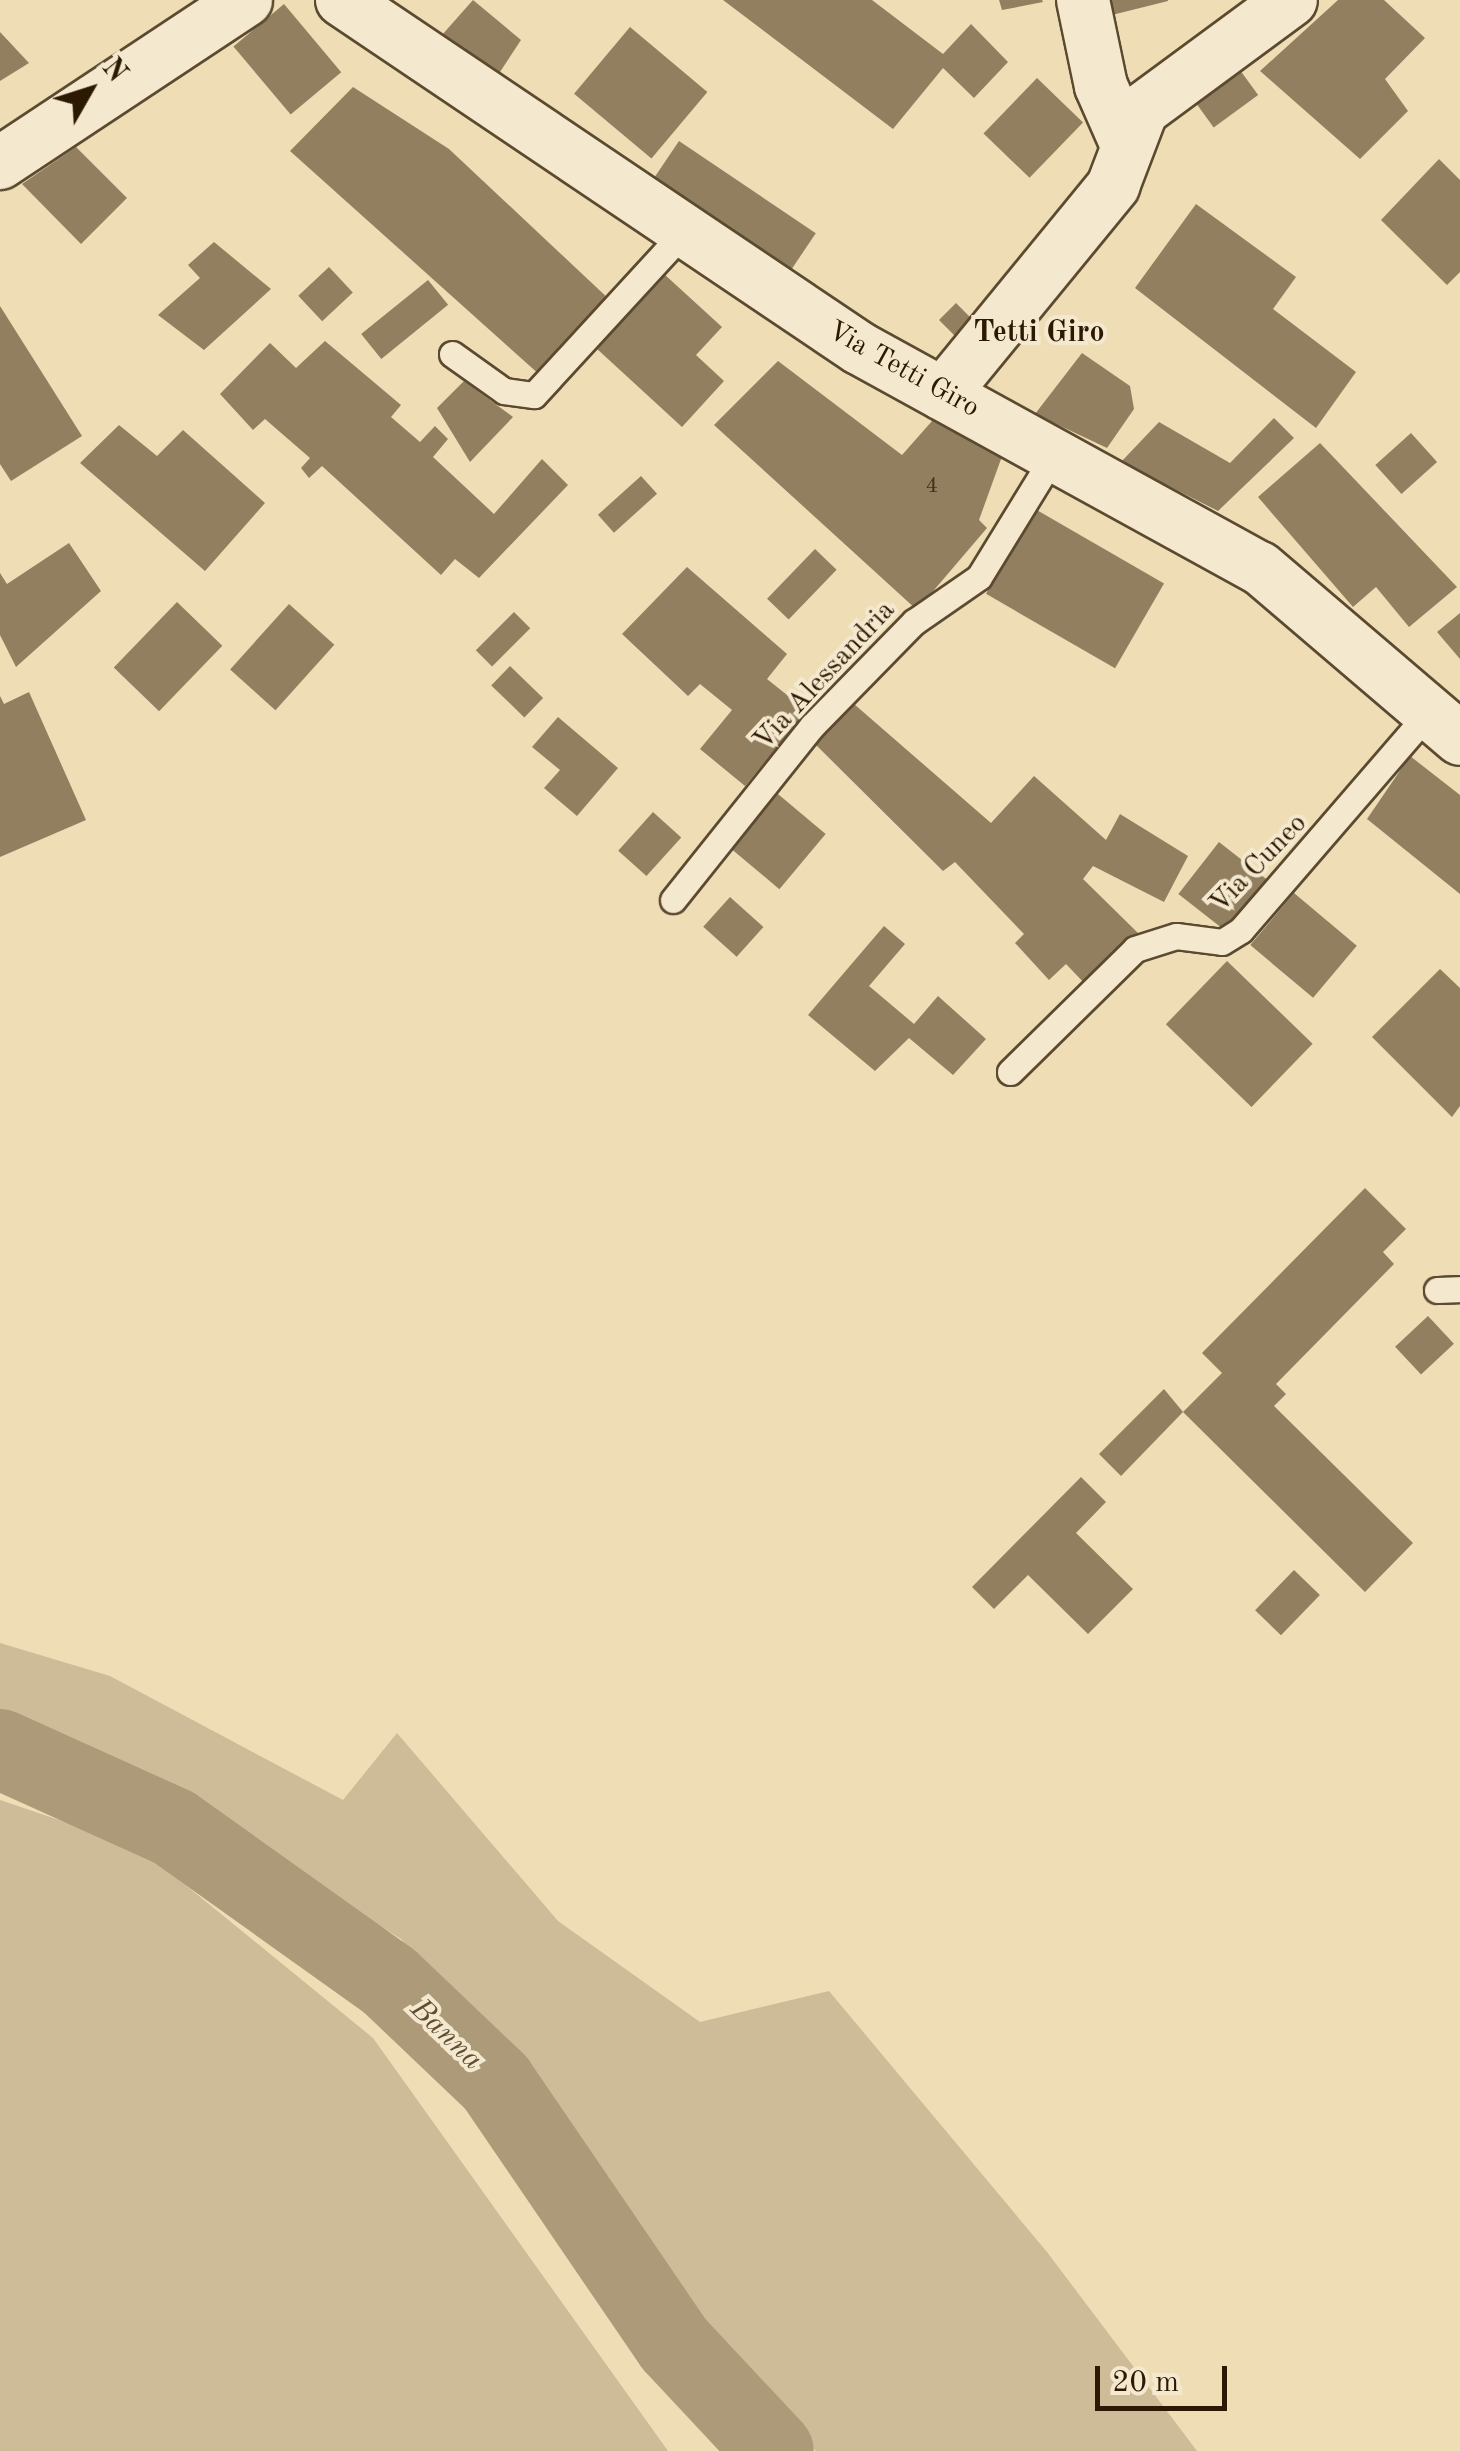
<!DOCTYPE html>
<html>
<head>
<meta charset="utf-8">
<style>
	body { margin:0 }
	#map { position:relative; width:1460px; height:2451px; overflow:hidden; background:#eeddb5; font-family:"Old Standard TT",serif }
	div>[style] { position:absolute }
	.green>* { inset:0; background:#cdbc97 }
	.river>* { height:80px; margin:-40px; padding:0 40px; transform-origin:40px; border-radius:40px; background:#ac9a79 }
	.building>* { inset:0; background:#917f60; transform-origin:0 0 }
	.roads { filter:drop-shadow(2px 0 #5c4a30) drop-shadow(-2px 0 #5c4a30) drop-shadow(0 2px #5c4a30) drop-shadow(0 -2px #5c4a30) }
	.service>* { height:25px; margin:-12.5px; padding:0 12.5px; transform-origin:12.5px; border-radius:12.5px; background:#f4e9cf }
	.minor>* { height:52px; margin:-26px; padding:0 26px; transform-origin:26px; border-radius:26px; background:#f4e9cf }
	span { translate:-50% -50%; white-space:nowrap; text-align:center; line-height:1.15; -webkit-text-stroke:8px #f4e9cf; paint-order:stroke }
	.number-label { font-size:22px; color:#45321b }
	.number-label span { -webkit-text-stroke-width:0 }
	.street-label { font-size:28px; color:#2c1904 }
	.neighbourhood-label { font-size:30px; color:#2c1904; font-weight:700 }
	.water-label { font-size:30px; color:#5f4d33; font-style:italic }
	.north { position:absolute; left:40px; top:40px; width:100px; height:100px; -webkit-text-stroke:8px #f4e9cf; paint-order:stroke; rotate:51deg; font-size:28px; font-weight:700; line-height:40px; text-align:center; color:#2c1904 }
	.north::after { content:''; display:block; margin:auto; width:35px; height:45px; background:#2c1904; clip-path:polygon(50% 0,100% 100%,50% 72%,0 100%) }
	.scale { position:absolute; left:1095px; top:2366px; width:132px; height:45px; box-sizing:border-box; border:5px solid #2c1904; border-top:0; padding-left:12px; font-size:30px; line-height:35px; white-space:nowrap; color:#2c1904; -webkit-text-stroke:8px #f4e9cf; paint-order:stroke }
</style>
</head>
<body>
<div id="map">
	<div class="green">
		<i style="clip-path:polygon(0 1643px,110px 1676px,343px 1800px,397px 1733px,558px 1921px,700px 2022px,829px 1991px,1047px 2252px,1197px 2451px,816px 2451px,696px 2343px,549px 2125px,401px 1939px,177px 1797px,0 1719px)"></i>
		<i style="clip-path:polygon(0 1800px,139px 1847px,373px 2038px,668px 2451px,0 2451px)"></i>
	</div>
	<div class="river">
		<i style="left:0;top:1749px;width:190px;rotate:24.3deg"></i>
		<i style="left:173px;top:1827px;width:265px;rotate:35.5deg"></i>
		<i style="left:389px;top:1981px;width:148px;rotate:43.6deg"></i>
		<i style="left:496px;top:2083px;width:316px;rotate:55.7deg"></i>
		<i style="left:674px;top:2344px;width:146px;rotate:46.9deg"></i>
	</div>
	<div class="building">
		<i style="clip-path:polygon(473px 0,521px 40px,498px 75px,442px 35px)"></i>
		<i style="clip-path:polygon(723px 0,872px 0,943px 54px,971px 24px,1008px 62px,974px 98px,943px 68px,893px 129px)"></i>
		<i style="clip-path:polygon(999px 0,1042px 0,1043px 2px,1002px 10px)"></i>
		<i style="clip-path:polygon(1099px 0,1168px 0,1168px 1px,1104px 17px)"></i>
		<i style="clip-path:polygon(1338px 0,1384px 0,1425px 38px,1385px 79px,1408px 111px,1360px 159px,1260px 71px)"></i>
		<i style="left:284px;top:4px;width:89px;height:66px;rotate:50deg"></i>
		<i style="left:630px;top:27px;width:101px;height:87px;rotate:40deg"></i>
		<i style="clip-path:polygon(0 32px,29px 63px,0 81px)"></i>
		<i style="left:1237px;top:66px;width:36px;height:55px;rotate:54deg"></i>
		<i style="left:1037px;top:78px;width:64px;height:77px;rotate:44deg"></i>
		<i style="clip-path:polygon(353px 87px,449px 149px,611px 301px,541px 376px,290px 151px)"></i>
		<i style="left:679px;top:141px;width:165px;height:50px;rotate:34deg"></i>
		<i style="clip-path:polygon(76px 147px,127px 198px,81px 244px,22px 184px)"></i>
		<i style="clip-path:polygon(1439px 159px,1460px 180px,1460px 272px,1447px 285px,1381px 220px)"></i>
		<i style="clip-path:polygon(1196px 204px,1296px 277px,1273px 309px,1356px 372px,1316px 428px,1135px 288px)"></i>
		<i style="clip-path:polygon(214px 242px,271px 289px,204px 350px,158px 315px,200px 278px,188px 265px)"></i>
		<i style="left:329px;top:267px;width:35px;height:42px;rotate:47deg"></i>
		<i style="clip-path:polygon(664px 274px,722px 327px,696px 355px,724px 381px,682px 427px,596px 348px)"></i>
		<i style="left:428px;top:280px;width:32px;height:86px;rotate:51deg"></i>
		<i style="left:956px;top:303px;width:25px;height:24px;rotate:45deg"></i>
		<i style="clip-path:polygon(0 306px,82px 436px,11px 481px,0 464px)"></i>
		<i style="clip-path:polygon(325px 341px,401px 405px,391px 417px,420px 442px,435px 426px,448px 439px,433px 457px,494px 514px,542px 459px,568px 485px,479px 578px,455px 559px,441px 575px,322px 466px,309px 478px,301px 468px,310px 458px,265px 419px,253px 430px,220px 394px,270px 343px,296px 368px)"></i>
		<i style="clip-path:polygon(1082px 353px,1130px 386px,1134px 409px,1107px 448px,1035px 414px)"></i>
		<i style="clip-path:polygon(778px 361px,902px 455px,940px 412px,1005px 448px,979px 520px,987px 528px,917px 610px,714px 425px)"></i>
		<i style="clip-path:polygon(464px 381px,513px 417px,470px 462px,437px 408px)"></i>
		<i style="clip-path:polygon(1274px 418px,1294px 438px,1218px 511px,1121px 462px,1159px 422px,1230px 463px)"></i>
		<i style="clip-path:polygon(119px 425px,157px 456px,183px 430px,265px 503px,205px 571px,80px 463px)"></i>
		<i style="left:1411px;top:433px;width:39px;height:48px;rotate:48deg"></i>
		<i style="clip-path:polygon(1320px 443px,1457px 587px,1409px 627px,1376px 587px,1353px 607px,1258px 497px)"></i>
		<i style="left:641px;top:476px;width:24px;height:58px;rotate:48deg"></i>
		<i style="left:1035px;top:509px;width:149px;height:98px;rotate:30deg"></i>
		<i style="clip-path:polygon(69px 543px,101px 591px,16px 667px,0 635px,0 573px,7px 584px)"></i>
		<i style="left:815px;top:549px;width:30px;height:69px;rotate:44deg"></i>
		<i style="clip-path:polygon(687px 567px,787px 654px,767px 679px,807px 711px,745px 786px,700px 749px,732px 710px,700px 684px,688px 696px,622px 634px)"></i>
		<i style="left:177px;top:602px;width:63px;height:91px;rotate:44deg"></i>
		<i style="left:289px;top:604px;width:61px;height:88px;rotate:42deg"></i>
		<i style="left:514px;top:612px;width:23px;height:54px;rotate:45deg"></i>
		<i style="clip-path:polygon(1460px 613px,1460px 659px,1437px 632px)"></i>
		<i style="left:510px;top:666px;width:46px;height:27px;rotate:44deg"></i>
		<i style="clip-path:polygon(29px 692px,86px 820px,0 857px,0 696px,4px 704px)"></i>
		<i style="clip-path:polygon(854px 704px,991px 823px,1034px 776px,1106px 840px,1120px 814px,1188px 856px,1164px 902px,1093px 866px,1083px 879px,1138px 933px,1087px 986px,1066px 964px,1049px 980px,1015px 943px,1024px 934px,955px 862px,943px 871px,815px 744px)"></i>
		<i style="clip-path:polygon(558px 717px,618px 768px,577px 816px,544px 788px,560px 770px,532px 747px)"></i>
		<i style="clip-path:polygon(1410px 756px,1460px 795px,1460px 894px,1367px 819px)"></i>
		<i style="left:772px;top:789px;width:70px;height:72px;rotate:40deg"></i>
		<i style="left:653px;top:812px;width:38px;height:52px;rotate:42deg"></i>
		<i style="left:1219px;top:842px;width:62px;height:66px;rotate:38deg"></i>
		<i style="left:1294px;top:893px;width:82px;height:68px;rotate:40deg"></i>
		<i style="left:730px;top:897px;width:45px;height:40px;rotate:42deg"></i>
		<i style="clip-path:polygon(884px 926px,905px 944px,869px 986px,914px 1024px,938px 996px,986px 1039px,953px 1075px,909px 1038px,875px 1071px,808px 1015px)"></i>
		<i style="left:1227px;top:961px;width:119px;height:88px;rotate:44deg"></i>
		<i style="clip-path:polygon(1440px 969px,1460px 988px,1460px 1106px,1452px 1117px,1372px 1037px)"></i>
		<i style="clip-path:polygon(1365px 1188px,1406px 1229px,1383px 1252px,1394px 1264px,1276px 1384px,1286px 1394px,1274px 1406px,1413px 1543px,1365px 1592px,1183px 1412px,1121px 1476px,1099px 1454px,1164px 1389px,1183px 1412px,1222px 1373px,1202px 1353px)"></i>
		<i style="left:1428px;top:1316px;width:38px;height:45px;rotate:47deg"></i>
		<i style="clip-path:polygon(1081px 1477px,1106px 1502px,1076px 1533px,1133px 1589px,1088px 1634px,1028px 1575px,994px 1609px,972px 1587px)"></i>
		<i style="left:1294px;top:1570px;width:36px;height:56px;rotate:44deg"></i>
	</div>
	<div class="roads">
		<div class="service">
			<i style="left:452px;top:354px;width:64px;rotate:35.4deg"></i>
			<i style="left:504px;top:391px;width:30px;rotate:8deg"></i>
			<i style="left:534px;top:395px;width:219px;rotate:-47.4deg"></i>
			<i style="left:673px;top:900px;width:223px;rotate:-51.4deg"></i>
			<i style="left:812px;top:726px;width:146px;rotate:-45.6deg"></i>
			<i style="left:914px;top:622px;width:79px;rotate:-34.7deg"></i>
			<i style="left:979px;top:577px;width:147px;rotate:-58.4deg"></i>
			<i style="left:1010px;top:1072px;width:175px;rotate:-44.5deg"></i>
			<i style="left:1135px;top:949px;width:43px;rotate:-17.6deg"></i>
			<i style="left:1176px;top:936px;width:46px;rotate:7.4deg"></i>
			<i style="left:1222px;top:942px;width:22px;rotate:-32deg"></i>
			<i style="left:1241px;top:930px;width:289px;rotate:-49.2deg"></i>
			<i style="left:1437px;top:1290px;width:23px;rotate:-2deg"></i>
		</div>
		<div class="minor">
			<i style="left:342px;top:0;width:623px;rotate:33.95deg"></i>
			<i style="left:859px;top:348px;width:457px;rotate:28.8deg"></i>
			<i style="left:1260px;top:568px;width:263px;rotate:40.5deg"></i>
			<i style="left:1083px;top:0;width:88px;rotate:78.2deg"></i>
			<i style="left:1101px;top:86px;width:62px;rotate:66.3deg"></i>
			<i style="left:0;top:163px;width:295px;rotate:-33.5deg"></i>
			<i style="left:943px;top:394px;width:269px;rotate:-50.7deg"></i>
			<i style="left:1113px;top:186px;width:81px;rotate:-69.1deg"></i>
			<i style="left:1142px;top:110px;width:185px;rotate:-36.4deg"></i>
		</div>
	</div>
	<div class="number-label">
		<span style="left:932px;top:487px">4</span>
	</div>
	<div class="street-label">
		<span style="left:903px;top:370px;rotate:29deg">Via Tetti Giro</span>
		<span style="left:825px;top:676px;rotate:-47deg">Via Alessandria</span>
		<span style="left:1259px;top:864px;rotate:-46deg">Via Cuneo</span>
	</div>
	<div class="neighbourhood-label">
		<span style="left:1039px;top:333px">Tetti Giro</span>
	</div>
	<div class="water-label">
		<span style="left:446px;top:2035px;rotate:44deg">Banna</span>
	</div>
	<div class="north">N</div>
	<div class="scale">20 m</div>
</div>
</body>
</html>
